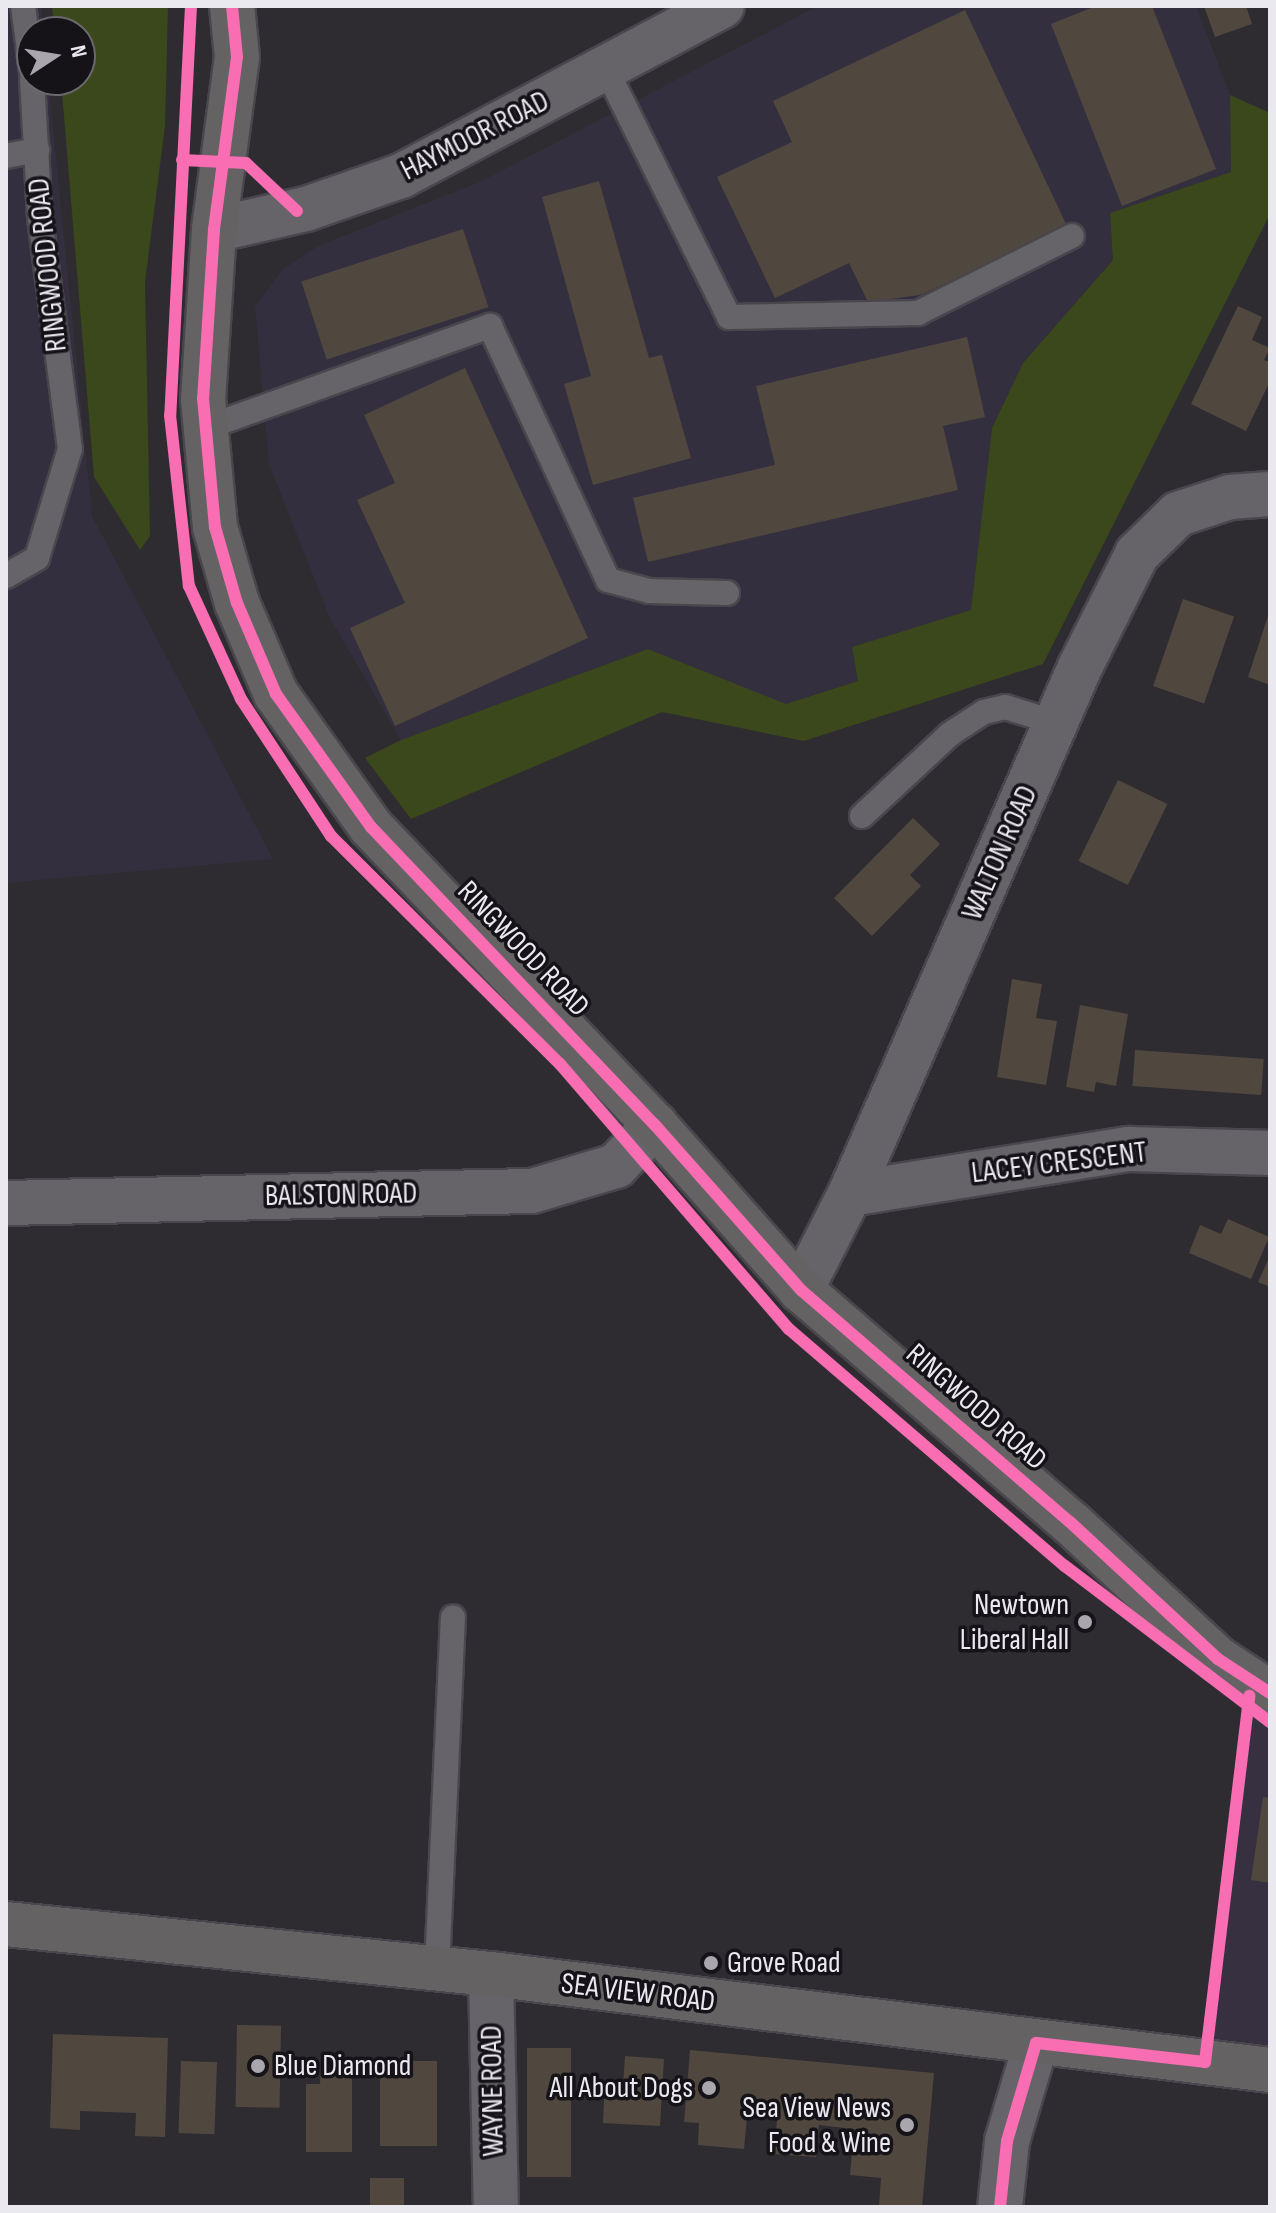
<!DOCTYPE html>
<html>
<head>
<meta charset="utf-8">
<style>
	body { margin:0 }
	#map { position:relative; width:1276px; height:2213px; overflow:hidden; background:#2e2c31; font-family:"Sofia Sans Condensed",sans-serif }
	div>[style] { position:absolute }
	.built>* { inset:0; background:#363040 }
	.industrial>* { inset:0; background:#342f3e }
	.green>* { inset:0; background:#3a481b }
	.building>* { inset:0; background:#50483f; transform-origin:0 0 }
	.roads { filter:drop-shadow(2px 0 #49474d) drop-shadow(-2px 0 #49474d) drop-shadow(0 2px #49474d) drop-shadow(0 -2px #49474d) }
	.lane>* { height:24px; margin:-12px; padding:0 12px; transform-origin:12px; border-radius:12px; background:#666469 }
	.street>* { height:44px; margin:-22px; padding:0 22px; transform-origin:22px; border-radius:22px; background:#666469 }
	.secondary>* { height:44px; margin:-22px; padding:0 22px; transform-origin:22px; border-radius:22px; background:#656264 }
	.cycleway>* { height:12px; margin:-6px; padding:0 6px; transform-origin:6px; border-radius:6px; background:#f96db3 }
	.dots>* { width:22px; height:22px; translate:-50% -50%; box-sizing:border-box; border:4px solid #151318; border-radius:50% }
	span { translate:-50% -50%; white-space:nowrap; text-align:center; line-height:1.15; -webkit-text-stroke:7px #151318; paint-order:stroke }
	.street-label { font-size:30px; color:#ebe9f0 }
	.poi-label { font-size:30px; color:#ebe9f0 }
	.right { translate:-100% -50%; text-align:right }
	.left { translate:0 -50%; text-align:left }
	.frame { position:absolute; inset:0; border:8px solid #ebe9f0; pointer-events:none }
	.north { position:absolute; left:16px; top:16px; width:80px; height:80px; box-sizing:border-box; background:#151318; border:2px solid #6b696e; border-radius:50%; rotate:78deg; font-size:22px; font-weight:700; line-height:32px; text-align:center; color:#ebe9f0 }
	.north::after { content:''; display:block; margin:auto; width:28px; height:36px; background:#a9a7ad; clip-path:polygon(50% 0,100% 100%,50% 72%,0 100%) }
</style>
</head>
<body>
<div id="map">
	<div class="built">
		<i style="clip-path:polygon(1251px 1681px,1270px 1693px,1270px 2070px,1205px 2062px)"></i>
	</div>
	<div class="industrial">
		<i style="clip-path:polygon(6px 6px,41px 6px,44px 32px,32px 32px,32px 80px,48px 80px,92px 516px,273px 859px,6px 883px)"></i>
		<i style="clip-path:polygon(818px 6px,1196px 6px,1230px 95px,1231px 172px,1110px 213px,1113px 260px,1023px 363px,992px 428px,971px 610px,852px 647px,858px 681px,785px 704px,648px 649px,401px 740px,330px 618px,269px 464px,255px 307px,282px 270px,318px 246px,480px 182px)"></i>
	</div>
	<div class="green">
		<i style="clip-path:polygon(52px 6px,168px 6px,165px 126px,145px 282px,150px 536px,140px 550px,94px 477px,61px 80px,80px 80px,80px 32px,55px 32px)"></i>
		<i style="clip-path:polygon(1230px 95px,1270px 113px,1270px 214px,1043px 664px,804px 741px,662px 712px,411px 819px,365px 758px,401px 740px,648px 649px,786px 704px,858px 681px,852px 647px,971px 610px,992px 428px,1023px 363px,1113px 260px,1110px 213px,1231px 172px)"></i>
	</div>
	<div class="building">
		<i style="clip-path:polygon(1096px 6px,1152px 6px,1216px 169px,1122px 206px,1051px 24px)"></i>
		<i style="clip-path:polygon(1204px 6px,1246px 6px,1252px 24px,1215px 37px)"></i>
		<i style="clip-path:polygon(965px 10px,1067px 226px,920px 295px,868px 302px,849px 263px,775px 298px,717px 177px,792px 142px,773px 101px)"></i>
		<i style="clip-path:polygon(599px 181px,649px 358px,662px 355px,691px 458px,593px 485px,564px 384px,591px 376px,542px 197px)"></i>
		<i style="left:463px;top:229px;width:82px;height:170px;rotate:72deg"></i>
		<i style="clip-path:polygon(1238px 306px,1262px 317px,1252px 340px,1270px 348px,1264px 360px,1270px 362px,1270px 381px,1246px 431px,1191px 404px)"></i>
		<i style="clip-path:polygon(967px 337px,985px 417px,943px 426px,958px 490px,648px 562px,633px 498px,775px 465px,756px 386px)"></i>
		<i style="clip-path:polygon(465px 368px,588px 638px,395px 726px,350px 628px,405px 603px,357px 500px,395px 483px,364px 415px)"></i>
		<i style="left:1183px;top:599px;width:54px;height:92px;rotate:19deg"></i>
		<i style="clip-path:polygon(1269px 613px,1270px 613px,1270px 685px,1248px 677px)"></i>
		<i style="left:1118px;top:780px;width:55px;height:90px;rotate:26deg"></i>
		<i style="clip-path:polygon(913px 818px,940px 844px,910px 875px,921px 886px,872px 936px,834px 898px)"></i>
		<i style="clip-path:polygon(1012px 979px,1042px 984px,1036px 1018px,1057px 1021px,1046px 1085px,997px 1077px)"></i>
		<i style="clip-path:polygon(1080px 1005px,1128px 1014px,1116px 1086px,1096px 1082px,1094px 1092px,1066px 1087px)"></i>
		<i style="left:1135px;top:1050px;width:129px;height:36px;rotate:4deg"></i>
		<i style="clip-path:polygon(1228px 1219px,1269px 1237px,1251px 1279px,1189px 1253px,1200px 1225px,1221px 1234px)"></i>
		<i style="clip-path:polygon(1270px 1256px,1270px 1287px,1258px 1282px)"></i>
		<i style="clip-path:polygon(1263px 1797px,1270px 1798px,1270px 1883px,1251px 1880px)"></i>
		<i style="left:237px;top:2025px;width:44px;height:82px;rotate:1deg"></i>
		<i style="clip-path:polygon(53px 2034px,168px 2038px,165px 2137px,135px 2136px,136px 2113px,80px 2111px,80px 2130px,50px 2128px)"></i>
		<i style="left:571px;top:2048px;width:129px;height:44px;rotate:90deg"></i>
		<i style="clip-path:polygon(690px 2050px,934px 2073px,922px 2207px,879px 2207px,881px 2178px,850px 2175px,854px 2129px,819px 2125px,816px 2157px,774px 2154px,777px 2120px,747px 2117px,744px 2149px,698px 2145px,699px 2123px,684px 2122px)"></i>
		<i style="clip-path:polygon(625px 2056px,664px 2059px,660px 2126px,603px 2123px,604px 2099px,622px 2100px)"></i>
		<i style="left:181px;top:2061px;width:36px;height:72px;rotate:2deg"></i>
		<i style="left:380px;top:2061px;width:57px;height:85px"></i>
		<i style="clip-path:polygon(321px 2065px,352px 2065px,352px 2152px,306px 2152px,306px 2084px,320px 2084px)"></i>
		<i style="left:404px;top:2178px;width:29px;height:34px;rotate:90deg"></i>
	</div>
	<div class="roads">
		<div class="lane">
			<i style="left:23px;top:6px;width:68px;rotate:82.3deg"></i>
			<i style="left:605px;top:67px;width:279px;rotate:63.6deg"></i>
			<i style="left:729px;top:317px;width:189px;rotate:-1.2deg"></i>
			<i style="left:918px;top:313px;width:172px;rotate:-26.6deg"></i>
			<i style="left:6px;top:156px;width:32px;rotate:-11deg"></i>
			<i style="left:205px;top:428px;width:303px;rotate:-19.7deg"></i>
			<i style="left:490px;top:326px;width:280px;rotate:65.1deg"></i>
			<i style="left:608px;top:580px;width:42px;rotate:15deg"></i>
			<i style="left:649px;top:591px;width:78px;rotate:1.5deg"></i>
			<i style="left:6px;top:576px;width:36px;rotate:-30deg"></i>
			<i style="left:37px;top:558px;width:114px;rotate:-73.2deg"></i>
			<i style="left:70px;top:449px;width:233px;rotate:-97.4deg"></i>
			<i style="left:40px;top:218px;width:138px;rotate:-93.3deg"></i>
			<i style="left:862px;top:816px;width:120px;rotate:-43deg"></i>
			<i style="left:950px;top:734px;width:40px;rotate:-32.9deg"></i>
			<i style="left:984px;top:712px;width:22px;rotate:-13deg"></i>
			<i style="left:1005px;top:707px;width:54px;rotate:17.1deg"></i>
			<i style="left:437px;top:1968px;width:351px;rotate:-87.4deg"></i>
		</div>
		<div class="street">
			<i style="left:214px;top:230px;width:94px;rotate:-12.9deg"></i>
			<i style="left:306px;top:209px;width:101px;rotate:-19.2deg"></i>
			<i style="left:401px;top:176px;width:363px;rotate:-27.9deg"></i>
			<i style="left:850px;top:1194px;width:283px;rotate:-9.2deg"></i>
			<i style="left:1129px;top:1149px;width:141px;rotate:1.6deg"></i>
			<i style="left:6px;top:1203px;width:526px;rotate:-1.31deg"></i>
			<i style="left:532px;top:1191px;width:88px;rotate:-16.6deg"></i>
			<i style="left:616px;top:1166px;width:57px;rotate:-46.4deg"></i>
			<i style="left:801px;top:1290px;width:108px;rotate:-63deg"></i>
			<i style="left:850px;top:1194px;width:575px;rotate:-66.42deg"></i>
			<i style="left:1080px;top:667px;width:127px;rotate:-63.2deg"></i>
			<i style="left:1137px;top:554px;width:57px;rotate:-44.3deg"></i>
			<i style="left:1178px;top:514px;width:55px;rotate:-18.1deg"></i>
			<i style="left:1230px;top:497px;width:40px;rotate:-4.3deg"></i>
			<i style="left:491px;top:1974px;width:233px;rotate:88.8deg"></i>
			<i style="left:1000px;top:2207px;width:66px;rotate:-83.9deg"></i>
			<i style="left:1007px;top:2141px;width:102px;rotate:-73.5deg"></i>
		</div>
		<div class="secondary">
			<i style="left:232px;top:6px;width:51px;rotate:84.4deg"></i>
			<i style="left:237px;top:57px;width:175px;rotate:97.6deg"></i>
			<i style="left:214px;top:230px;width:168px;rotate:93.7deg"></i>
			<i style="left:203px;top:398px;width:130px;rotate:84.7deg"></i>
			<i style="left:215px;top:527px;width:79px;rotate:73.9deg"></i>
			<i style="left:237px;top:603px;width:99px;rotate:66.8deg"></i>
			<i style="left:276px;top:694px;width:163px;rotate:54.5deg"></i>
			<i style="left:371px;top:827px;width:412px;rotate:46.4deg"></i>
			<i style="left:655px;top:1125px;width:220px;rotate:48.5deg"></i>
			<i style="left:801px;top:1290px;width:355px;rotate:40.8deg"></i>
			<i style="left:1070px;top:1522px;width:202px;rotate:42.8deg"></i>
			<i style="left:1218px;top:1659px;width:62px;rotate:33.2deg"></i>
			<i style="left:6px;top:1924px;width:488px;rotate:5.9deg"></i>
			<i style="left:491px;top:1974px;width:785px;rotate:7.03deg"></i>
		</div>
	</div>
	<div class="cycleway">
		<i style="left:191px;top:6px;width:410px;rotate:92.9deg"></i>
		<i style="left:170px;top:415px;width:172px;rotate:83.7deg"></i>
		<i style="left:189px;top:586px;width:124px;rotate:65.3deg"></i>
		<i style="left:241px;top:699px;width:164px;rotate:56.7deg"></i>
		<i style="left:331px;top:836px;width:323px;rotate:44.9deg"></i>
		<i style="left:560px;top:1064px;width:350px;rotate:49.2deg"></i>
		<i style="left:789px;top:1329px;width:364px;rotate:40.7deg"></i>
		<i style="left:1065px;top:1566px;width:258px;rotate:37.3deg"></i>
		<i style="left:232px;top:6px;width:51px;rotate:84.4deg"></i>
		<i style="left:237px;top:57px;width:175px;rotate:97.6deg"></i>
		<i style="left:214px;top:230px;width:168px;rotate:93.7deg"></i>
		<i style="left:203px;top:398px;width:130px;rotate:84.7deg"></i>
		<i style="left:215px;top:527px;width:79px;rotate:73.9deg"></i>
		<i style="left:237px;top:603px;width:99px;rotate:66.8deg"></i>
		<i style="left:276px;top:694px;width:163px;rotate:54.5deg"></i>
		<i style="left:371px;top:827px;width:412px;rotate:46.4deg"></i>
		<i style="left:655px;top:1125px;width:220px;rotate:48.5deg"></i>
		<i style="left:801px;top:1290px;width:355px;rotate:40.8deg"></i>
		<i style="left:1070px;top:1522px;width:202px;rotate:42.8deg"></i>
		<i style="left:1218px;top:1659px;width:62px;rotate:33.2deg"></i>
		<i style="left:182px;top:160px;width:64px;rotate:2.7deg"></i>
		<i style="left:246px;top:163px;width:70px;rotate:43.3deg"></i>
		<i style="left:1000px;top:2207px;width:66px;rotate:-83.9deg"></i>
		<i style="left:1007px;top:2141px;width:102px;rotate:-73.5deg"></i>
		<i style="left:1036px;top:2043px;width:170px;rotate:6.4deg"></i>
		<i style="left:1205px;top:2062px;width:369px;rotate:-83.1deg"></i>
	</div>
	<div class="dots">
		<i style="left:1085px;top:1622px;background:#a9a7ad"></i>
		<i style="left:711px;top:1963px;background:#a9a7ad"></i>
		<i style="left:258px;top:2066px;background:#a9a7ad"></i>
		<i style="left:709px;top:2088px;background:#a9a7ad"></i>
		<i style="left:907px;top:2125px;background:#a9a7ad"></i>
	</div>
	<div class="street-label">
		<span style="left:475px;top:136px;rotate:-27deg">HAYMOOR ROAD</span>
		<span style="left:48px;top:265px;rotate:-96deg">RINGWOOD ROAD</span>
		<span style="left:1000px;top:853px;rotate:-66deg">WALTON ROAD</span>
		<span style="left:523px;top:949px;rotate:46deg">RINGWOOD ROAD</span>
		<span style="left:1059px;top:1163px;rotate:-7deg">LACEY CRESCENT</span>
		<span style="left:341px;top:1195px;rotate:-1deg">BALSTON ROAD</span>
		<span style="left:976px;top:1407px;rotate:41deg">RINGWOOD ROAD</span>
		<span style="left:638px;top:1993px;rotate:7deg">SEA VIEW ROAD</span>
		<span style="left:493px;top:2091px;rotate:-91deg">WAYNE ROAD</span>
	</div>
	<div class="poi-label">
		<span class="right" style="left:1069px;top:1622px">Newtown<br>Liberal Hall</span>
		<span class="left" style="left:727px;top:1963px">Grove Road</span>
		<span class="left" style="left:274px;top:2066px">Blue Diamond</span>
		<span class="right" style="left:693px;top:2088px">All About Dogs</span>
		<span class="right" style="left:891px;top:2125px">Sea View News<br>Food &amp; Wine</span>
	</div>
	<div class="frame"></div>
	<div class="north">N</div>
</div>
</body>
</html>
